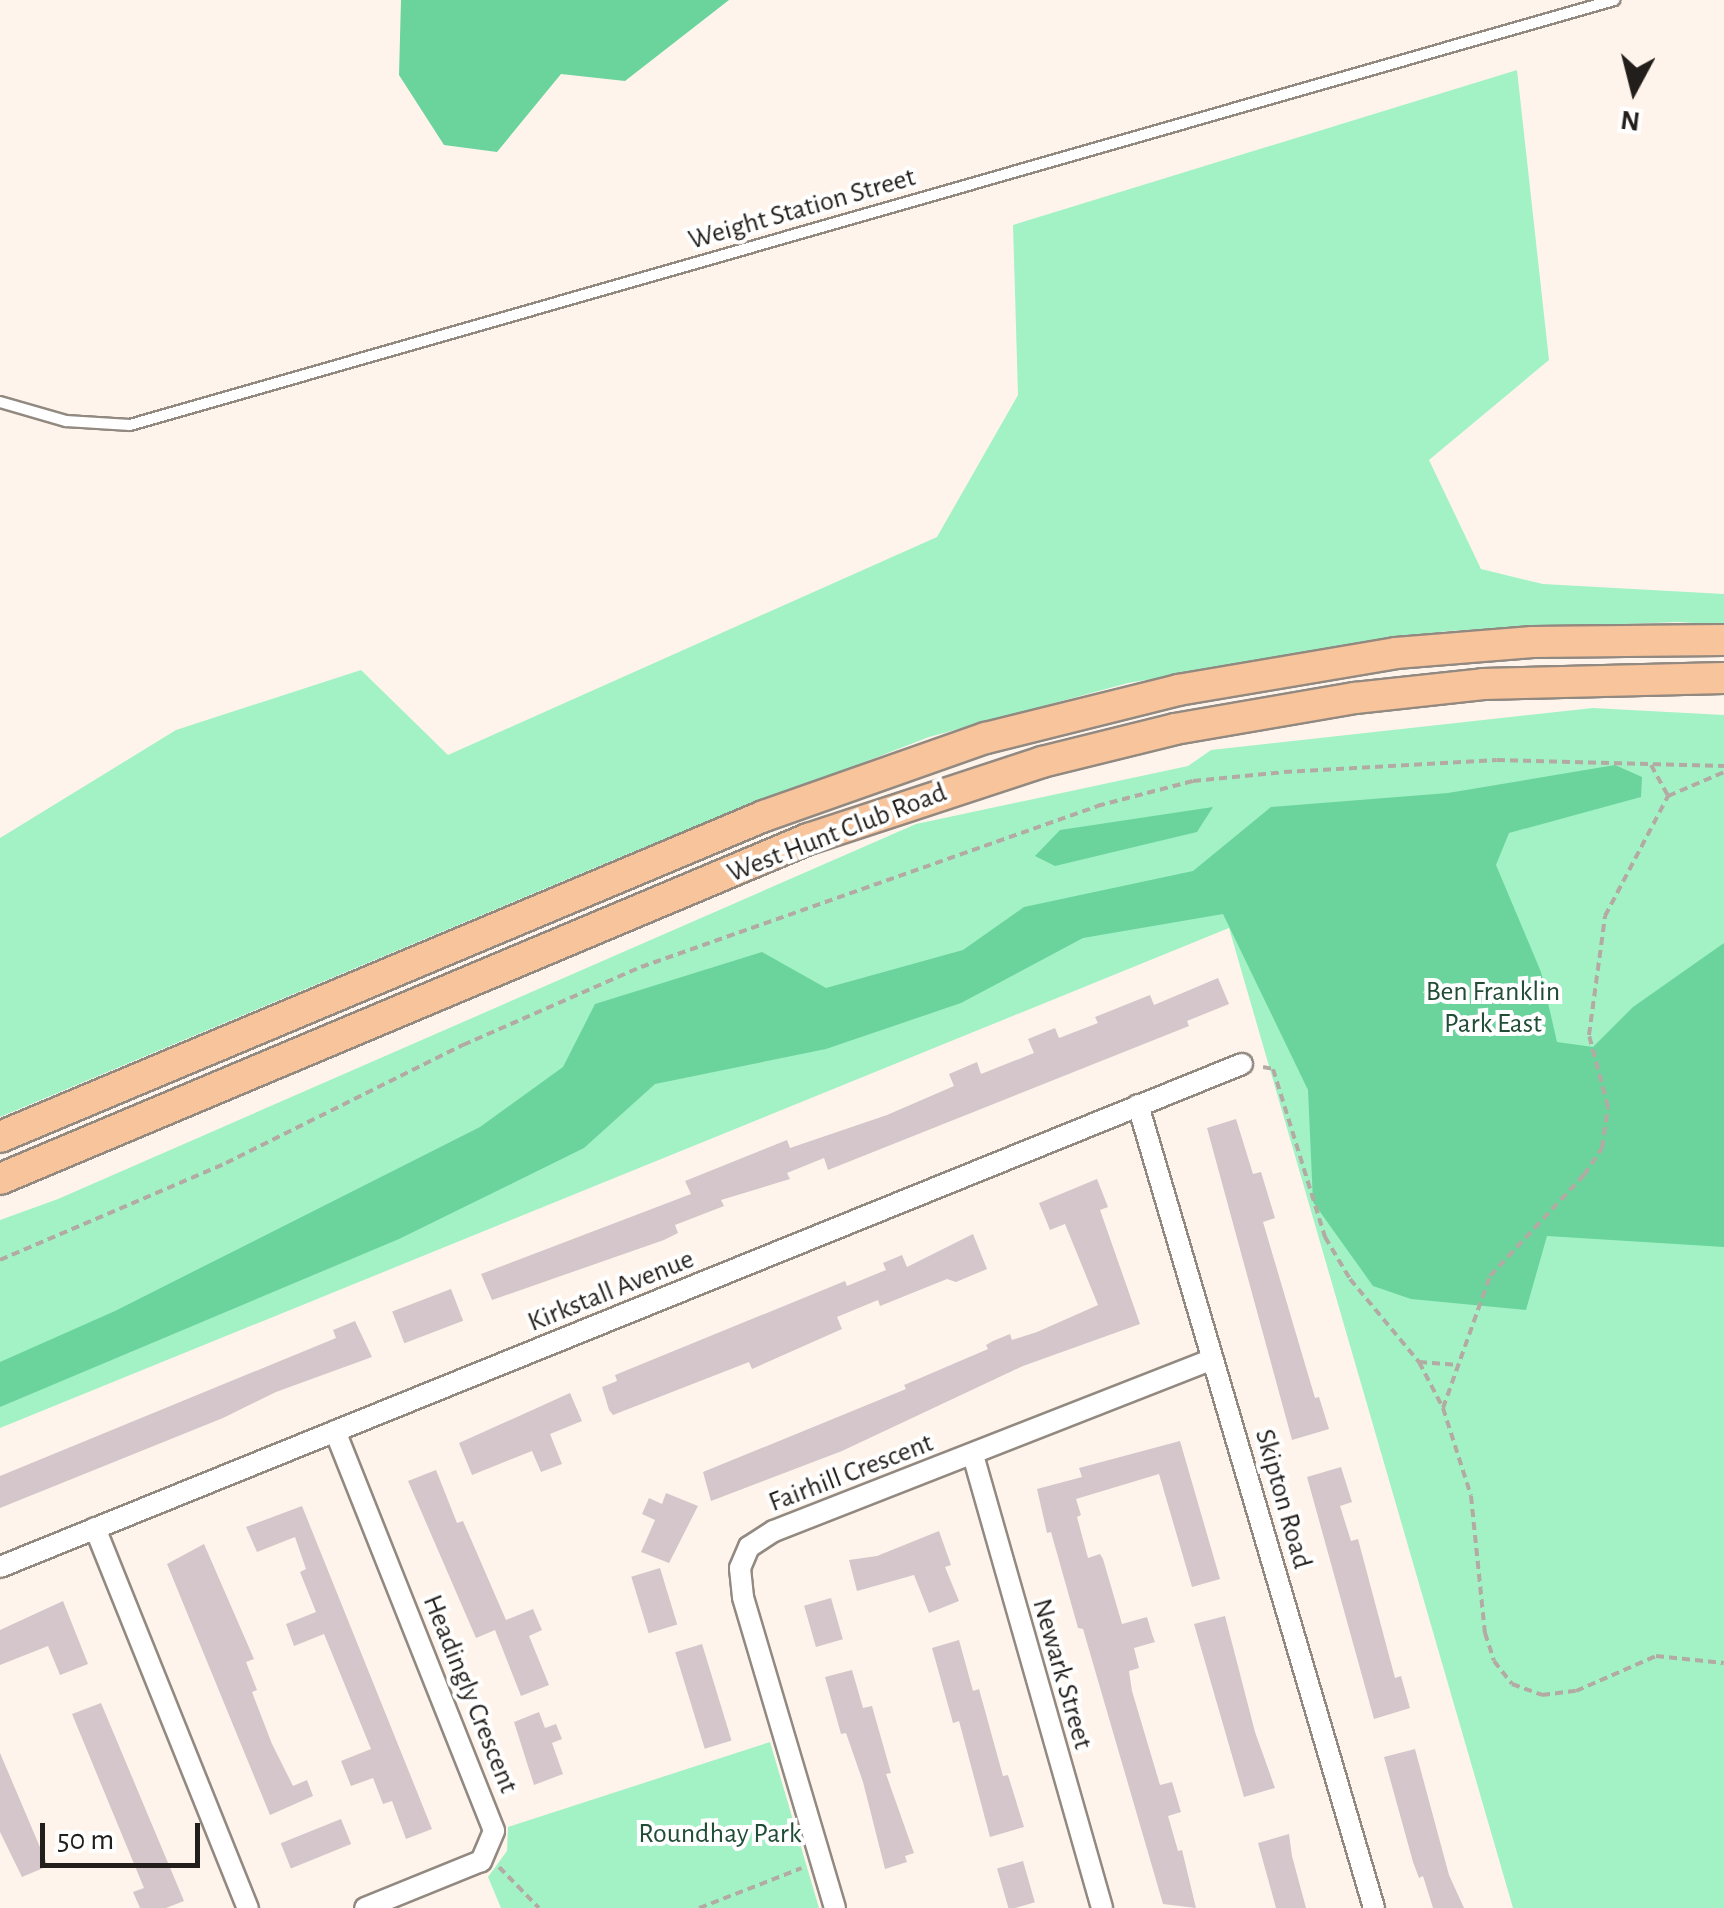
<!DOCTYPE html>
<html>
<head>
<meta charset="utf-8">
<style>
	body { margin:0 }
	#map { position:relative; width:1724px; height:1908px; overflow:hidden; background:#fff4eb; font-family:"Alegreya Sans",sans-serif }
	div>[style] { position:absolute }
	.green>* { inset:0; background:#a2f2c5 }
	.forest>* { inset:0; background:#6bd49d }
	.building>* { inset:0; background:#d4c6ca; transform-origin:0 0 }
	.path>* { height:4px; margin-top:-2px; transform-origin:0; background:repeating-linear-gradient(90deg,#b3aaa3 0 8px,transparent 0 13px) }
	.roads { filter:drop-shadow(2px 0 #928981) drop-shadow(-2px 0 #928981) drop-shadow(0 2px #928981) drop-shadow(0 -2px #928981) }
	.service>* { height:10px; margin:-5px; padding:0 5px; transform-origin:5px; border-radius:5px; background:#fff }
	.minor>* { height:20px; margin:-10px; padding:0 10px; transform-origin:10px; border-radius:10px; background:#fff }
	.primary>* { height:30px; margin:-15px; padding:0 15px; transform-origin:15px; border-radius:15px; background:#f8c49b }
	span { translate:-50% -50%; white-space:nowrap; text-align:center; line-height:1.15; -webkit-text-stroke:8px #fff; paint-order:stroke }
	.street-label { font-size:28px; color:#221e1b }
	.park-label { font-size:28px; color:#214d36 }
	.north { position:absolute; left:1584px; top:40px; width:100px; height:100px; -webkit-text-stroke:8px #fff; paint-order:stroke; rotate:187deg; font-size:28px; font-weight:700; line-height:40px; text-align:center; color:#221e1b }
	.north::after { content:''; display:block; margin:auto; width:35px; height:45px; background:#221e1b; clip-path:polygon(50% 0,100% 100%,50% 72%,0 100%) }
	.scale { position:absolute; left:40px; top:1823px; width:160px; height:45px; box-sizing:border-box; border:5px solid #221e1b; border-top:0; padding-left:12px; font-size:30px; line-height:35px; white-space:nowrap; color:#221e1b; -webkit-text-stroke:8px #fff; paint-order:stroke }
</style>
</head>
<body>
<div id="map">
	<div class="green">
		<i style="clip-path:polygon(1517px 70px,1549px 360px,1429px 460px,1481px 569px,1543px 584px,1724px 594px,1724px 625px,1678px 622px,1447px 631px,1128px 683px,929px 737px,630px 853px,0 1117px,0 838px,176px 730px,361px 670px,448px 755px,937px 537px,1018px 395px,1013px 225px)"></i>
		<i style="clip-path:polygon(1593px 708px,1724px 715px,1724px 1908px,1513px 1908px,1229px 928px,0 1428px,0 1220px,58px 1199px,916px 824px,1188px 766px,1211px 750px)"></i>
		<i style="clip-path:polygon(770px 1742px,819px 1908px,501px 1908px,488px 1877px,507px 1851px,508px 1827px)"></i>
	</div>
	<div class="forest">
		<i style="clip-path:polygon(401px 0,729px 0,625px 81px,561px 74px,497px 152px,444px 145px,399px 75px)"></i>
		<i style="clip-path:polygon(1615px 765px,1642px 777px,1641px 797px,1509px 833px,1496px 865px,1541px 972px,1557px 1042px,1593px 1047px,1633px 1007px,1724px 943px,1724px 1247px,1547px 1236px,1526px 1310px,1411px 1299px,1373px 1286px,1313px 1202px,1308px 1090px,1223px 914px,1083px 938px,961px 1003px,826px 1049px,655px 1084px,584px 1148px,399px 1239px,0 1407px,0 1362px,115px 1311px,480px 1127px,563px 1067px,595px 1004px,762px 952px,826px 988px,963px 950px,1024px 907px,1193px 871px,1271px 807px,1448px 793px)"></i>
		<i style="clip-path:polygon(1213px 807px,1197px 832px,1055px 866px,1035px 856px,1060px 830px)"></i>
	</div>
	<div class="building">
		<i style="clip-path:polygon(1218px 978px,1229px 1004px,1187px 1021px,1189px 1026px,828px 1170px,824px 1158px,787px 1173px,790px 1179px,721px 1200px,724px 1206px,675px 1225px,678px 1233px,664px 1240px,492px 1300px,481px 1274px,691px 1194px,685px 1181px,787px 1140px,790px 1148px,887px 1115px,954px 1086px,949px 1074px,977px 1062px,981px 1074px,1034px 1053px,1028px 1039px,1055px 1028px,1059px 1038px,1098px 1023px,1095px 1017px,1150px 995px,1154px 1005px)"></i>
		<i style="clip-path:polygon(1236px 1119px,1253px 1174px,1261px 1172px,1275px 1218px,1263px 1222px,1315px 1398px,1319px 1397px,1329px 1429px,1292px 1440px,1207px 1128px)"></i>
		<i style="clip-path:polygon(1097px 1179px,1108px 1207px,1100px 1210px,1140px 1324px,1023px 1366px,842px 1451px,711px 1501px,703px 1472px,906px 1389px,904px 1385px,988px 1349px,986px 1345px,993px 1341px,1010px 1334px,1012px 1340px,1037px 1332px,1098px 1305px,1065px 1224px,1050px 1230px,1039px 1203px)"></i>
		<i style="clip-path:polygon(973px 1234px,987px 1269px,956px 1282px,947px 1279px,880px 1306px,878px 1300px,837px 1317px,842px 1329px,752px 1369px,749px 1362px,613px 1415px,609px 1410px,602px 1387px,617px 1381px,615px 1375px,845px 1281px,847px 1286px,886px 1270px,883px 1263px,902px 1255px,907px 1267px)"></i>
		<i style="left:451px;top:1289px;width:34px;height:63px;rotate:69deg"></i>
		<i style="clip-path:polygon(355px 1321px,372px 1357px,276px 1392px,223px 1418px,0 1508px,0 1476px,336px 1338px,333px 1330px)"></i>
		<i style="clip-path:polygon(570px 1393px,582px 1421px,550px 1434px,562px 1464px,541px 1472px,532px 1451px,472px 1475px,459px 1443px)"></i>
		<i style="clip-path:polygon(1180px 1441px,1220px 1579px,1192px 1587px,1159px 1474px,1076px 1499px,1081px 1515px,1077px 1517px,1088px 1558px,1100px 1554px,1103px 1559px,1122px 1624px,1147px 1617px,1152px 1634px,1155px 1642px,1134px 1648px,1139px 1668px,1129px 1671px,1132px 1691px,1160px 1785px,1172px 1782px,1181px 1812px,1168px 1816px,1178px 1851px,1182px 1850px,1196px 1908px,1163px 1904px,1083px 1629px,1078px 1628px,1051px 1532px,1047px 1533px,1037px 1489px,1082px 1477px,1079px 1468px)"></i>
		<i style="clip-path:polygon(1341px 1467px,1352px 1502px,1340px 1506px,1351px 1541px,1358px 1539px,1395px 1678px,1401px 1676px,1410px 1708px,1374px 1719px,1307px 1477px)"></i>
		<i style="clip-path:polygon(436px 1470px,457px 1523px,463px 1521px,506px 1620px,533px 1609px,542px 1630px,529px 1636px,549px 1685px,521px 1696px,495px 1630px,476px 1638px,408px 1481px)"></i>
		<i style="clip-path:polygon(666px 1493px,698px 1506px,669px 1563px,641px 1552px,655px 1520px,642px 1514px,649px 1498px,662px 1504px)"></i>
		<i style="clip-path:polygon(302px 1506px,432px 1829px,406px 1839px,392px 1801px,383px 1804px,373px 1778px,351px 1786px,341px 1761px,371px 1749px,324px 1634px,294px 1646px,286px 1624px,316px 1612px,300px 1572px,306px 1569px,295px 1537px,257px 1552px,246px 1527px)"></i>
		<i style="clip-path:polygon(939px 1531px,951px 1565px,945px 1567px,959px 1601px,929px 1613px,914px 1575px,857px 1591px,849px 1560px,877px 1556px)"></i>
		<i style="clip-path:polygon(204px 1544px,254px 1659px,246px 1662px,257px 1690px,252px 1692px,272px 1744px,293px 1786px,307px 1780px,313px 1796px,270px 1815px,167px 1564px)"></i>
		<i style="left:660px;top:1568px;width:59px;height:30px;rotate:73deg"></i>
		<i style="left:831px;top:1598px;width:43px;height:28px;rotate:74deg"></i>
		<i style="clip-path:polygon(63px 1601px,88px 1664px,60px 1675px,48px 1646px,0 1665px,0 1630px)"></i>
		<i style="clip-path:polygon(1225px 1616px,1255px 1732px,1275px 1788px,1244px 1797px,1194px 1624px)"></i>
		<i style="clip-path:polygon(959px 1640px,973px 1691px,979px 1689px,1003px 1776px,1008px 1775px,1024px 1827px,990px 1837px,959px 1721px,953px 1723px,932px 1648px)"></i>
		<i style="left:702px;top:1644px;width:101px;height:28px;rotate:73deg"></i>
		<i style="clip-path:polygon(852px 1670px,863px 1708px,872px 1706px,891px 1773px,886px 1774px,914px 1853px,905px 1856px,907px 1862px,885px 1869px,863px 1782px,846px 1733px,841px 1734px,825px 1677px)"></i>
		<i style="clip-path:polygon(101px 1703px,184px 1901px,166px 1908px,140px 1908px,133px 1892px,144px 1888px,72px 1714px)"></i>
		<i style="clip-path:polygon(539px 1712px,545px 1728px,556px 1724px,562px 1739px,552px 1743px,563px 1774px,534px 1785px,514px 1722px)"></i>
		<i style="clip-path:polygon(1415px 1749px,1449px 1875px,1464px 1908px,1433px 1908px,1423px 1876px,1419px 1878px,1413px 1862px,1384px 1757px)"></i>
		<i style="clip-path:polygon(0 1753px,48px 1866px,22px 1877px,0 1832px)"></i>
		<i style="left:341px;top:1819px;width:27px;height:65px;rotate:68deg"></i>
		<i style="clip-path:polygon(1289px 1834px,1292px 1856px,1306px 1908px,1276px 1908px,1258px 1843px)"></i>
		<i style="left:1023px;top:1861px;width:43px;height:27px;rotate:74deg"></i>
	</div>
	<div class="path">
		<i style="left:1651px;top:765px;width:35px;rotate:61deg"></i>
		<i style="left:1263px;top:1067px;width:10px;rotate:11deg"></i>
		<i style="left:1273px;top:1069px;width:176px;rotate:72.8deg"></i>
		<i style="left:1325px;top:1237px;width:49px;rotate:59.2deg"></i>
		<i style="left:1350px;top:1279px;width:108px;rotate:50.3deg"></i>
		<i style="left:1419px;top:1362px;width:52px;rotate:62.4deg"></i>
		<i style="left:1443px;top:1408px;width:92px;rotate:72.3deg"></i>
		<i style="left:1471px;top:1496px;width:138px;rotate:84.2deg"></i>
		<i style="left:1485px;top:1633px;width:29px;rotate:72deg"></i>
		<i style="left:1494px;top:1661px;width:29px;rotate:52deg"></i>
		<i style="left:1512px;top:1684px;width:32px;rotate:20deg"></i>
		<i style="left:1542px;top:1695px;width:34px;rotate:-7deg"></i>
		<i style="left:1576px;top:1691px;width:87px;rotate:-23.6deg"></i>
		<i style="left:1656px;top:1656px;width:68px;rotate:5.9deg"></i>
		<i style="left:0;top:1260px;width:246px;rotate:-23.2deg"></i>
		<i style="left:226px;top:1163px;width:265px;rotate:-26.5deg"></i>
		<i style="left:463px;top:1045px;width:194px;rotate:-23.7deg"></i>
		<i style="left:641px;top:967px;width:484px;rotate:-19.4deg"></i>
		<i style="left:1097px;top:806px;width:99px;rotate:-14.6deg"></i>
		<i style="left:1193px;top:781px;width:91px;rotate:-5.6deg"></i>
		<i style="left:1284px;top:772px;width:213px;rotate:-3.2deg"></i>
		<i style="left:1497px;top:760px;width:227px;rotate:1.5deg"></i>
		<i style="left:1419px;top:1362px;width:40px;rotate:4.3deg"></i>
		<i style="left:1443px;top:1408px;width:140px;rotate:-70.4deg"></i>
		<i style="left:1490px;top:1276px;width:138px;rotate:-47.1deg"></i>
		<i style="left:1584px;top:1175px;width:32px;rotate:-56deg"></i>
		<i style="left:1602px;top:1148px;width:41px;rotate:-81.7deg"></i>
		<i style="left:1608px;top:1107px;width:74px;rotate:-104.8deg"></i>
		<i style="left:1589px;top:1035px;width:120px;rotate:-82.3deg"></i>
		<i style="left:1605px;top:916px;width:136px;rotate:-62.3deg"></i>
		<i style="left:1668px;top:796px;width:61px;rotate:-23.2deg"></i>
		<i style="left:499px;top:1867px;width:57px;rotate:45.7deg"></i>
		<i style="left:699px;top:1908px;width:110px;rotate:-21.2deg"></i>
	</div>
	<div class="roads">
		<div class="service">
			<i style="left:0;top:402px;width:69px;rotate:16.1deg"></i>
			<i style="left:66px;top:421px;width:64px;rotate:3.6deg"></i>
			<i style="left:130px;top:425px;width:1544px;rotate:-15.98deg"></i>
		</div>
		<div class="minor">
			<i style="left:1138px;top:1105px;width:837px;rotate:73.62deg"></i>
			<i style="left:335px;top:1431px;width:430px;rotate:68.3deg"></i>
			<i style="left:494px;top:1831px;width:33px;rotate:113deg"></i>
			<i style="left:481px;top:1861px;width:125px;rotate:157.9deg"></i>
			<i style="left:973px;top:1455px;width:471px;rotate:74.1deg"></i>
			<i style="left:95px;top:1528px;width:410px;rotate:68.1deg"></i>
			<i style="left:0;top:1567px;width:1340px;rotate:-22.05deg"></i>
			<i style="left:835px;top:1908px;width:324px;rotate:-106.5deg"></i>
			<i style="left:743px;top:1597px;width:29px;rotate:-96deg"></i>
			<i style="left:740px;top:1568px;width:23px;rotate:-67deg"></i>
			<i style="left:749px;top:1547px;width:30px;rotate:-33deg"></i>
			<i style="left:774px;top:1531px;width:471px;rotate:-21.4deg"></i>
		</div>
		<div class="primary">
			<i style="left:0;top:1137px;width:829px;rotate:-22.79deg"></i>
			<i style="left:764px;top:816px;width:235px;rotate:-19.4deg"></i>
			<i style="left:986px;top:738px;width:198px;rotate:-14deg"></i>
			<i style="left:1178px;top:690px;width:221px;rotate:-9.6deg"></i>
			<i style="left:1396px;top:653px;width:137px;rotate:-4.6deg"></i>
			<i style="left:1533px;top:642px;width:191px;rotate:-0.6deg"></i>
			<i style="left:0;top:1179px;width:877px;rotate:-22.82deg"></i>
			<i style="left:808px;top:839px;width:246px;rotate:-18.2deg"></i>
			<i style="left:1042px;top:762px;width:137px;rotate:-13.9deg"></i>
			<i style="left:1175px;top:729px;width:183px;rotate:-9.8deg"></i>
			<i style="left:1355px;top:698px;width:129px;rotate:-6.2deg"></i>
			<i style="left:1483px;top:684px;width:241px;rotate:-1.4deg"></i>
		</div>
	</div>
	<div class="street-label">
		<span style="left:802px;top:209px;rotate:-16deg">Weight Station Street</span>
		<span style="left:837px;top:833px;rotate:-21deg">West Hunt Club Road</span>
		<span style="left:611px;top:1291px;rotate:-22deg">Kirkstall Avenue</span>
		<span style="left:851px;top:1473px;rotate:-21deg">Fairhill Crescent</span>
		<span style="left:1283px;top:1499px;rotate:74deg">Skipton Road</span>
		<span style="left:1062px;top:1674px;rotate:74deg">Newark Street</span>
		<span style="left:470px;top:1694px;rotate:68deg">Headingly Crescent</span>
	</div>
	<div class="park-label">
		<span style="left:1493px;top:1008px">Ben Franklin<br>Park East</span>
		<span style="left:720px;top:1834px">Roundhay Park</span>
	</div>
	<div class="north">N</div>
	<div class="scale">50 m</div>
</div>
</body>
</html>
